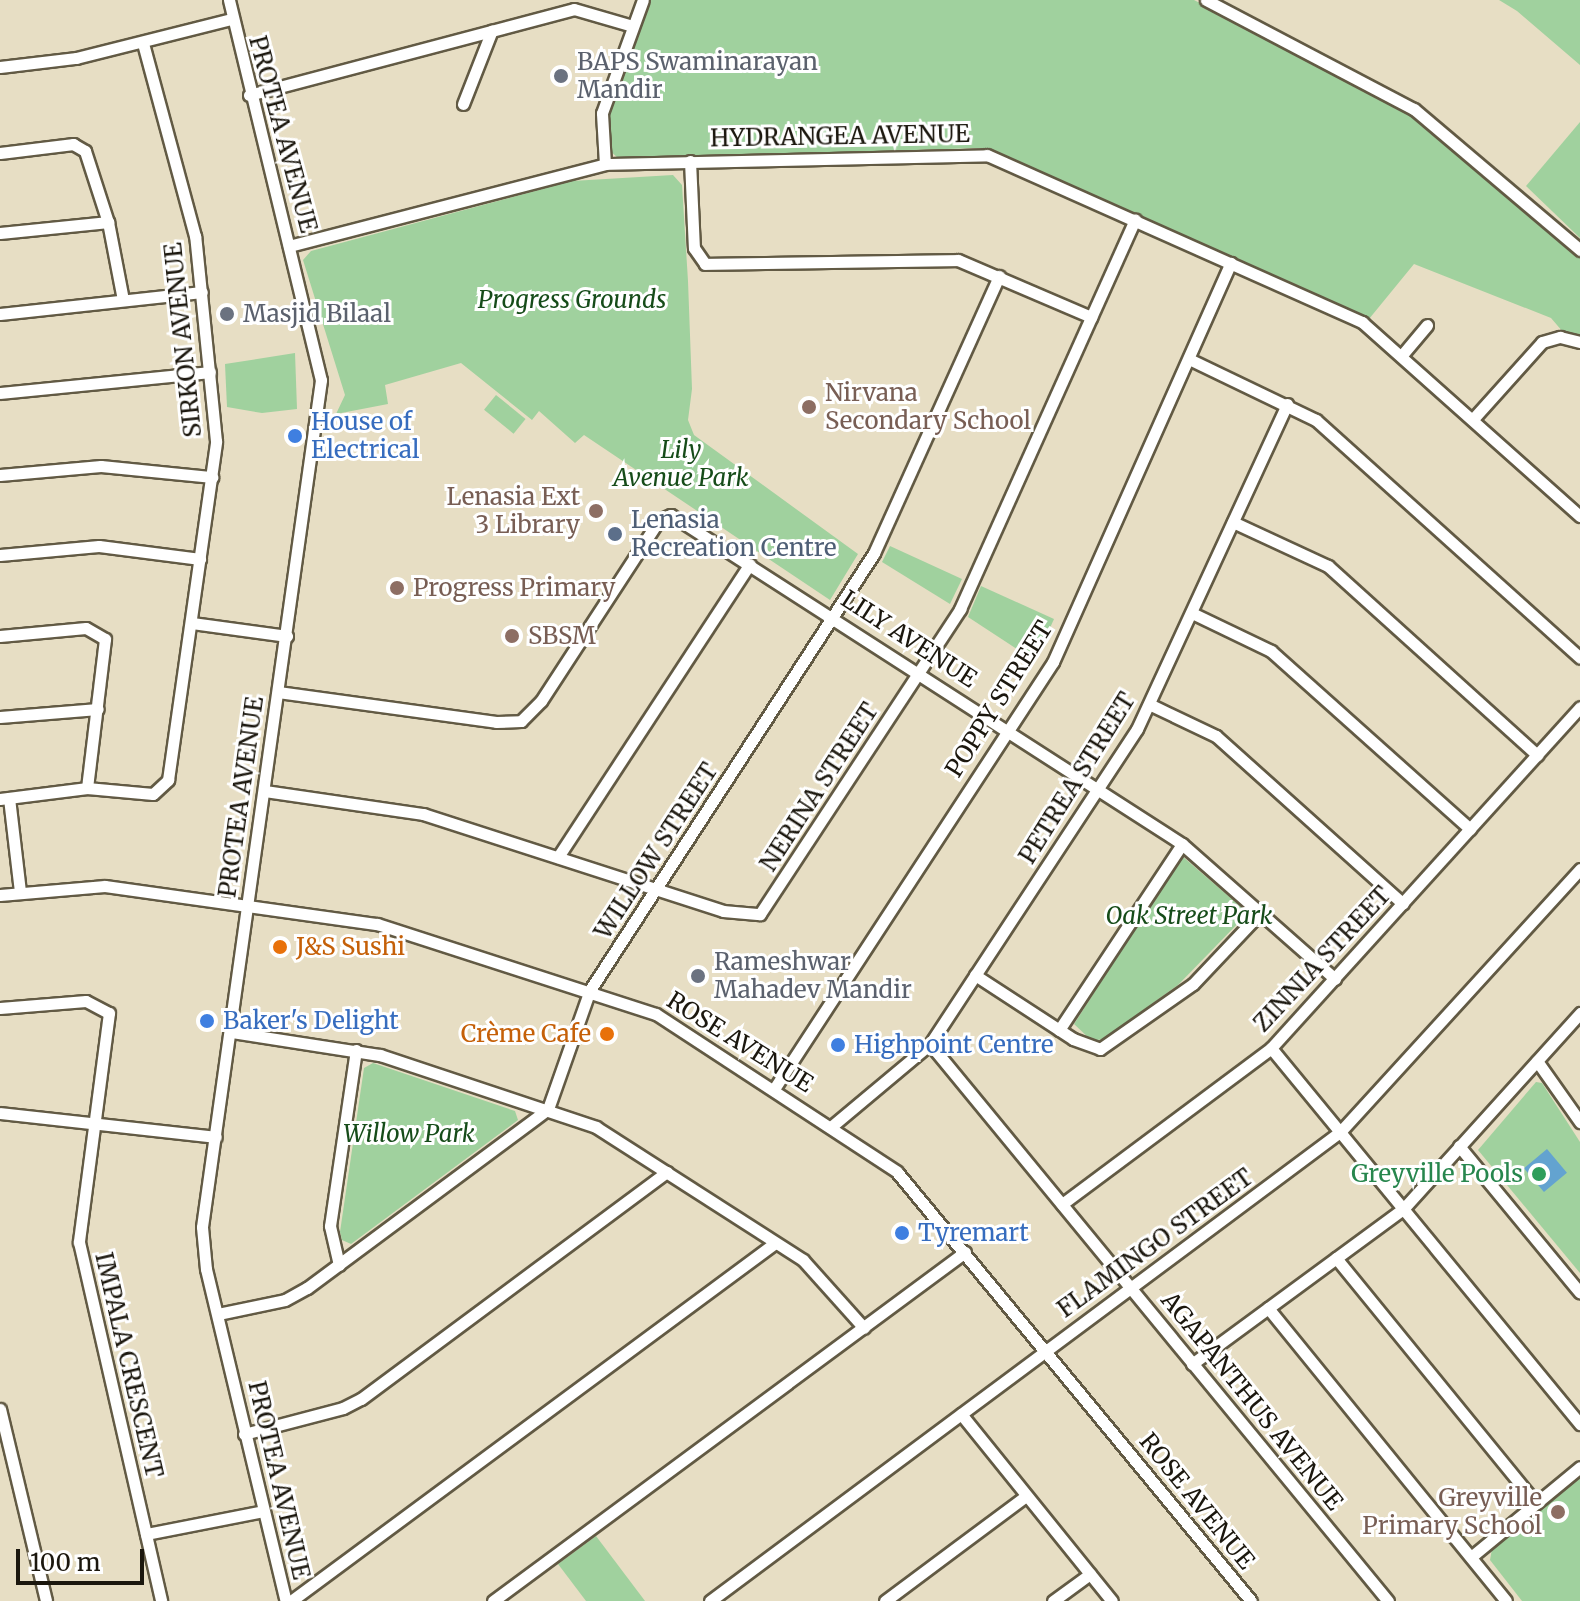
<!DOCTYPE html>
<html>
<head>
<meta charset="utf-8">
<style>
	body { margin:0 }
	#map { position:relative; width:1580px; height:1601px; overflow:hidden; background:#e7dec4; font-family:Merriweather,serif }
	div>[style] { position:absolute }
	.green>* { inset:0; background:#a0d19e; transform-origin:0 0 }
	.water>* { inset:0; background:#63a3d0; transform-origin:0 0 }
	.roads { filter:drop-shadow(2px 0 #625a44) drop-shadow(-2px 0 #625a44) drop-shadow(0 2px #625a44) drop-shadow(0 -2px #625a44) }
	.minor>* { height:11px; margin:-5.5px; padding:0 5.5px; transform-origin:5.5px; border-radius:5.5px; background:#fff }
	.dots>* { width:22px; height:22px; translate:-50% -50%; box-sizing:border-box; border:4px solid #fff; border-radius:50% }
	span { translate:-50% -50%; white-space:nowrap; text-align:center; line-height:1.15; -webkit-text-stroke:6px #fff; paint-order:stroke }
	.worship-label { font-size:24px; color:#5b616d }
	.left { translate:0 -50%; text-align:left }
	.street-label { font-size:24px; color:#1b170e }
	.park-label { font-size:24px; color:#164c19; font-style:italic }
	.education-label { font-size:24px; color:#785e54 }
	.right { translate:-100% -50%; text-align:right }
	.shop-label { font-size:24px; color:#366cbe }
	.service-label { font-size:24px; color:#4e5e75 }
	.food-label { font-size:24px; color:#c56008 }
	.leisure-label { font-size:24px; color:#27864d }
	.scale { position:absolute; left:16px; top:1549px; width:128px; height:36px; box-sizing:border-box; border:4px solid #1b170e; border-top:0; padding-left:10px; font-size:24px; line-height:28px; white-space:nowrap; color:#1b170e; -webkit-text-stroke:6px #fff; paint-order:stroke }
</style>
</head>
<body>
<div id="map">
	<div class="green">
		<i style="clip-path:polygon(647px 0,1194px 0,1408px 110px,1580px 257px,1580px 338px,1563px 332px,1551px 318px,1414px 264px,1369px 319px,979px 148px,619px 159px,608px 149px,607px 109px)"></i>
		<i style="clip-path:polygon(1499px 0,1580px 0,1580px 65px,1517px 11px)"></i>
		<i style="clip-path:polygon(1580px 122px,1580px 238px,1526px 186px)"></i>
		<i style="clip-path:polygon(673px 175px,682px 185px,688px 281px,692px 389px,688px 420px,694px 435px,858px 554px,830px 600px,584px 435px,575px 443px,539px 411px,532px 420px,461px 363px,385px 385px,388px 404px,336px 414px,345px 395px,303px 260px,311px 251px,572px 181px)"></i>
		<i style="clip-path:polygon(295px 353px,297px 409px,262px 413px,227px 407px,225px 364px)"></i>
		<i style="left:496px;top:395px;width:38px;height:19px;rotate:39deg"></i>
		<i style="clip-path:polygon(890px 546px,962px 579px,950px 604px,882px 562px)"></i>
		<i style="clip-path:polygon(981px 586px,1054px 619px,1035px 661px,968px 617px)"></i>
		<i style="clip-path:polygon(1182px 856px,1248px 913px,1178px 985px,1103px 1039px,1092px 1041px,1074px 1024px)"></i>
		<i style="clip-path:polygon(373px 1063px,515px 1111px,518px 1120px,351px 1244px,342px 1240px,340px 1232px,364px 1068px)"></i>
		<i style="clip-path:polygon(1536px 1082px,1542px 1083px,1580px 1142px,1580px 1273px,1478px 1150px)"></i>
		<i style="clip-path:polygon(1580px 1475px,1580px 1601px,1522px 1601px,1490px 1560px,1492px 1549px)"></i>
		<i style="clip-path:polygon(596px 1536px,645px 1601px,586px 1601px,558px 1564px)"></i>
	</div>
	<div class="water">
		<i style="left:1547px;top:1149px;width:31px;height:30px;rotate:50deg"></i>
	</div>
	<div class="roads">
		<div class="minor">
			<i style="left:229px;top:0;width:391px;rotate:76.4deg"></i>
			<i style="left:321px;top:380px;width:855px;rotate:98deg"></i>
			<i style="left:202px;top:1227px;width:42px;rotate:84.6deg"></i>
			<i style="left:206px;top:1269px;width:342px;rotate:76.5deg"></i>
			<i style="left:1206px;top:0;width:235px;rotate:27.7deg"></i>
			<i style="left:1414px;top:109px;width:218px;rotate:40.3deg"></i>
			<i style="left:0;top:67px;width:77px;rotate:-6.8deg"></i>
			<i style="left:76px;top:58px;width:160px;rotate:-14.1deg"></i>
			<i style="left:249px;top:95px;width:336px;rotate:-14.8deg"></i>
			<i style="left:574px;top:9px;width:61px;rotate:16.1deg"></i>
			<i style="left:463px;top:104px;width:79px;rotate:-68.6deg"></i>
			<i style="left:0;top:153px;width:74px;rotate:-7deg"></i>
			<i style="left:73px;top:144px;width:14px;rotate:30deg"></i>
			<i style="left:85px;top:151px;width:75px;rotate:72.1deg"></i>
			<i style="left:108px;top:222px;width:79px;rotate:79.1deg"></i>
			<i style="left:690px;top:161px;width:87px;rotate:87.4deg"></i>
			<i style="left:694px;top:248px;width:19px;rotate:55deg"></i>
			<i style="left:705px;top:264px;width:253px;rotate:-0.9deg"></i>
			<i style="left:958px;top:260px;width:145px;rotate:23.2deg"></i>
			<i style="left:605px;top:164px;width:51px;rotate:-93.4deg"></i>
			<i style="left:602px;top:113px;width:120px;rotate:-70.1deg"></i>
			<i style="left:0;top:233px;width:109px;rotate:-5.8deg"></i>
			<i style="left:289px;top:246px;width:326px;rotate:-14.5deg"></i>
			<i style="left:605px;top:164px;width:382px;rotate:-1.3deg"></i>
			<i style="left:987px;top:155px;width:411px;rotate:24deg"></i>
			<i style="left:1362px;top:322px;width:292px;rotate:41.7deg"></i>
			<i style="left:0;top:314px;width:203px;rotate:-6.2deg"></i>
			<i style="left:1402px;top:355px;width:39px;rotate:-50deg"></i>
			<i style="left:1189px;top:359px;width:141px;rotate:25.7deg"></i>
			<i style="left:1316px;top:420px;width:355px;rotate:42deg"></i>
			<i style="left:0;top:393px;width:211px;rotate:-5.7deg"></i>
			<i style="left:1473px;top:419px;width:103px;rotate:-48.1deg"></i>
			<i style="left:1542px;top:342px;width:19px;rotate:-16deg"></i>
			<i style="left:1560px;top:337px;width:21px;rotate:14deg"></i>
			<i style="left:0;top:475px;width:101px;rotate:-5.1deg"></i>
			<i style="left:101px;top:466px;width:112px;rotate:5.7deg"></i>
			<i style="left:1233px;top:522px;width:105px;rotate:24.9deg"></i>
			<i style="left:1328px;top:566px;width:282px;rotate:42.1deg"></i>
			<i style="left:0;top:555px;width:99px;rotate:-5.2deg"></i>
			<i style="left:99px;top:546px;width:102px;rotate:7.3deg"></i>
			<i style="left:1192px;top:613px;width:88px;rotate:25.7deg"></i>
			<i style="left:1271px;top:651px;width:267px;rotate:41.8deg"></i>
			<i style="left:192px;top:623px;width:96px;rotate:7.8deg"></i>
			<i style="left:0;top:636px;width:86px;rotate:-5.3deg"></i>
			<i style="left:86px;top:628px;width:22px;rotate:30deg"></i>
			<i style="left:105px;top:639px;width:150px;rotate:96.9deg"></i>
			<i style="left:278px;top:692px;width:220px;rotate:7.8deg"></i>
			<i style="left:496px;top:722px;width:25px;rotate:-2deg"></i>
			<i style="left:521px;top:721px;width:28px;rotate:-45deg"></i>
			<i style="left:541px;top:701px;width:216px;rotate:-56.9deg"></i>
			<i style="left:659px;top:520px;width:13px;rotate:-23deg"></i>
			<i style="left:671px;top:515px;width:608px;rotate:32.77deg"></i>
			<i style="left:1182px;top:844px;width:204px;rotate:41.4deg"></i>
			<i style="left:1151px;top:705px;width:72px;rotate:25.5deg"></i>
			<i style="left:1216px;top:736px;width:251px;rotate:41.9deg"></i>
			<i style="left:0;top:717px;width:98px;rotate:-4.7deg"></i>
			<i style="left:265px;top:791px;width:160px;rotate:8.3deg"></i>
			<i style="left:423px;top:814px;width:315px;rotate:17.9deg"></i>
			<i style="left:723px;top:911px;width:37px;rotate:5deg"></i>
			<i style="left:760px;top:914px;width:365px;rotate:-56.7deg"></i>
			<i style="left:960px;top:609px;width:427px;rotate:-65.8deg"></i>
			<i style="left:9px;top:798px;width:95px;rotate:83.3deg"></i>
			<i style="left:0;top:799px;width:88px;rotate:-7.2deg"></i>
			<i style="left:87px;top:788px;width:66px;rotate:5.2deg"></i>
			<i style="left:153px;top:794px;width:21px;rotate:-43deg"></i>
			<i style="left:168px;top:780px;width:342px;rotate:-81.9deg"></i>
			<i style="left:216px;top:441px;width:206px;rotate:-95.8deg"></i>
			<i style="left:195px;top:236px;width:200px;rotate:-105.1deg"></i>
			<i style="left:558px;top:857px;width:350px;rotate:-56.8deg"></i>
			<i style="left:0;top:895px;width:105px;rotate:-4.9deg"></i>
			<i style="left:105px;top:886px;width:275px;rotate:8deg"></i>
			<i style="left:377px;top:924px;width:293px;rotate:17.9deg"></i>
			<i style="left:656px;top:1014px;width:288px;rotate:33.2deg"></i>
			<i style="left:897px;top:1172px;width:556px;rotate:50.47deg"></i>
			<i style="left:975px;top:975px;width:117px;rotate:33.1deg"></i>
			<i style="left:1073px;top:1039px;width:29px;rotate:20deg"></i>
			<i style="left:1100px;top:1049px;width:113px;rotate:-35deg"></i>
			<i style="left:1193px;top:984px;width:99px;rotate:-46.6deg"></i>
			<i style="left:0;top:1008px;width:86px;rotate:-4.7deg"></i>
			<i style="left:86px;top:1001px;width:26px;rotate:28deg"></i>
			<i style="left:109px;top:1013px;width:231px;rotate:97.5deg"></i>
			<i style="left:79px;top:1242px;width:368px;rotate:77.1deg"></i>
			<i style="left:1059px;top:1030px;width:223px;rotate:-56.5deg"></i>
			<i style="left:231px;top:1032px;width:151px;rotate:8.8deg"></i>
			<i style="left:380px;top:1055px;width:228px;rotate:18.4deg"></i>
			<i style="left:596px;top:1127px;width:246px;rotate:32.7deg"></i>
			<i style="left:803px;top:1260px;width:91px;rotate:48.1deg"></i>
			<i style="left:930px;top:1044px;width:721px;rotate:50.57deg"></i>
			<i style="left:1271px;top:1048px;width:487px;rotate:50.6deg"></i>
			<i style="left:1537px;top:1061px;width:75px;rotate:54.8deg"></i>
			<i style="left:774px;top:1089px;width:510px;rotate:-56.84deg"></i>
			<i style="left:1053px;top:662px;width:437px;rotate:-66deg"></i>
			<i style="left:0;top:1113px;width:217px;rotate:6.3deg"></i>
			<i style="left:832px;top:1126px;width:128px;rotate:-39.9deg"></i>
			<i style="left:930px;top:1044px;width:377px;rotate:-56.7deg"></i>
			<i style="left:1137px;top:729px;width:358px;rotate:-65.2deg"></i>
			<i style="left:1459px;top:1146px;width:190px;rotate:50.5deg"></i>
			<i style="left:1062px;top:1204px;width:261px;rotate:-36.7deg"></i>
			<i style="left:1271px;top:1048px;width:460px;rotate:-47.8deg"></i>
			<i style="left:1336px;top:1258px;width:316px;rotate:50.8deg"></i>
			<i style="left:339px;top:1265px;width:40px;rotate:-103deg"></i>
			<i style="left:330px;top:1226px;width:178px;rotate:-81.6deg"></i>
			<i style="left:1268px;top:1308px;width:377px;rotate:50.9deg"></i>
			<i style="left:218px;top:1314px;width:68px;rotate:-11.8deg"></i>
			<i style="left:285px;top:1300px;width:25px;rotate:-29deg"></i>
			<i style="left:307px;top:1288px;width:300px;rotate:-36.6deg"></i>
			<i style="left:548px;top:1109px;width:126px;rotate:-70.6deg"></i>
			<i style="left:590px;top:990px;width:521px;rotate:-56.98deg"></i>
			<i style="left:874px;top:553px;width:304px;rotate:-65.7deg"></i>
			<i style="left:1192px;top:1364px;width:263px;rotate:-36.3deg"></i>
			<i style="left:1404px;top:1208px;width:263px;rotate:-47.9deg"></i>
			<i style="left:0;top:1409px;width:197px;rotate:76.5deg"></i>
			<i style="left:961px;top:1414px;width:240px;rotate:51.1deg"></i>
			<i style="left:244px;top:1434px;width:102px;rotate:-14.7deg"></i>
			<i style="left:343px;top:1408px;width:20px;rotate:-27deg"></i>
			<i style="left:361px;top:1399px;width:381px;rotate:-36.6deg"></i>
			<i style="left:146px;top:1534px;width:119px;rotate:-11.1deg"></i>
			<i style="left:1471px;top:1557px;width:141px;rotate:-39.5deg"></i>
			<i style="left:291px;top:1601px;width:602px;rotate:-36.49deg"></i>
			<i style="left:493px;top:1601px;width:587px;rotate:-36.48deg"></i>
			<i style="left:710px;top:1601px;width:785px;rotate:-36.67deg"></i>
			<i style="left:1340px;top:1132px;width:356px;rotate:-47.6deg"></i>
			<i style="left:885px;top:1601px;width:176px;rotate:-36.7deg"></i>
			<i style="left:1053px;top:1601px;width:46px;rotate:-36.1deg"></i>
		</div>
	</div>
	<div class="dots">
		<i style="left:561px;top:76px;background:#6b7280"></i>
		<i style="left:227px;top:314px;background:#6b7280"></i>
		<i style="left:809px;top:407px;background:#8d6e63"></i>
		<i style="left:295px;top:436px;background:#3f7fe0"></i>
		<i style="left:596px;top:511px;background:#8d6e63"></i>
		<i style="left:615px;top:534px;background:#5c6f8a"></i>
		<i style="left:397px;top:588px;background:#8d6e63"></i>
		<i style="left:512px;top:636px;background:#8d6e63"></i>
		<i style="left:280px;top:947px;background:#e8710a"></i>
		<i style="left:698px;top:976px;background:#6b7280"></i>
		<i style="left:207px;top:1021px;background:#3f7fe0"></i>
		<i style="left:607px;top:1034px;background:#e8710a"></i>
		<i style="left:838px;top:1045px;background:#3f7fe0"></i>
		<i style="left:1539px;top:1174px;background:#2e9e5b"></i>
		<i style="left:902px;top:1233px;background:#3f7fe0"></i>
		<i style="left:1558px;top:1512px;background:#8d6e63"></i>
	</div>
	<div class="worship-label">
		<span class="left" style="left:577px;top:76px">BAPS Swaminarayan<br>Mandir</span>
		<span class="left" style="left:243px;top:314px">Masjid Bilaal</span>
		<span class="left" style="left:714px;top:976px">Rameshwar<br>Mahadev Mandir</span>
	</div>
	<div class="street-label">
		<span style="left:283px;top:134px;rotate:75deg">PROTEA AVENUE</span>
		<span style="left:840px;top:136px;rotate:-1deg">HYDRANGEA AVENUE</span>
		<span style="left:183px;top:340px;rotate:-96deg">SIRKON AVENUE</span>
		<span style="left:909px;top:639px;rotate:33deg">LILY AVENUE</span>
		<span style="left:999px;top:699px;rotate:-58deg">POPPY STREET</span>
		<span style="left:1077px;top:778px;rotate:-58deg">PETREA STREET</span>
		<span style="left:819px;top:787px;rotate:-57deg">NERINA STREET</span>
		<span style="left:241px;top:797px;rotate:-82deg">PROTEA AVENUE</span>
		<span style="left:656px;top:851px;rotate:-57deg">WILLOW STREET</span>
		<span style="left:1322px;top:959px;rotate:-47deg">ZINNIA STREET</span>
		<span style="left:740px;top:1042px;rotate:32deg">ROSE AVENUE</span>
		<span style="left:1155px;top:1243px;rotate:-36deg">FLAMINGO STREET</span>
		<span style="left:129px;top:1365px;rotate:77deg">IMPALA CRESCENT</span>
		<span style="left:1252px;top:1401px;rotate:51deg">AGAPANTHUS AVENUE</span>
		<span style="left:279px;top:1480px;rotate:77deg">PROTEA AVENUE</span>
		<span style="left:1197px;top:1501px;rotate:51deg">ROSE AVENUE</span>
	</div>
	<div class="park-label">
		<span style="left:572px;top:300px">Progress Grounds</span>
		<span style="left:681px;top:464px">Lily<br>Avenue Park</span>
		<span style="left:1189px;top:916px">Oak Street Park</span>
		<span style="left:409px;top:1134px">Willow Park</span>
	</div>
	<div class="education-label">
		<span class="left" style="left:825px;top:407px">Nirvana<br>Secondary School</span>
		<span class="right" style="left:580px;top:511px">Lenasia Ext<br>3 Library</span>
		<span class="left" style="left:413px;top:588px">Progress Primary</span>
		<span class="left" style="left:528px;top:636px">SBSM</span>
		<span class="right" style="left:1542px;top:1512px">Greyville<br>Primary School</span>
	</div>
	<div class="shop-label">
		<span class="left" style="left:311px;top:436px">House of<br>Electrical</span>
		<span class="left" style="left:223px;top:1021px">Baker's Delight</span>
		<span class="left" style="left:854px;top:1045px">Highpoint Centre</span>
		<span class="left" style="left:918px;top:1233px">Tyremart</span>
	</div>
	<div class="service-label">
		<span class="left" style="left:631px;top:534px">Lenasia<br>Recreation Centre</span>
	</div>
	<div class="food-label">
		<span class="left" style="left:296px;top:947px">J&amp;S Sushi</span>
		<span class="right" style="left:591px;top:1034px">Crème Cafe</span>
	</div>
	<div class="leisure-label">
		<span class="right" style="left:1523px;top:1174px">Greyville Pools</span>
	</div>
	<div class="scale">100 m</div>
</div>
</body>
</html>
